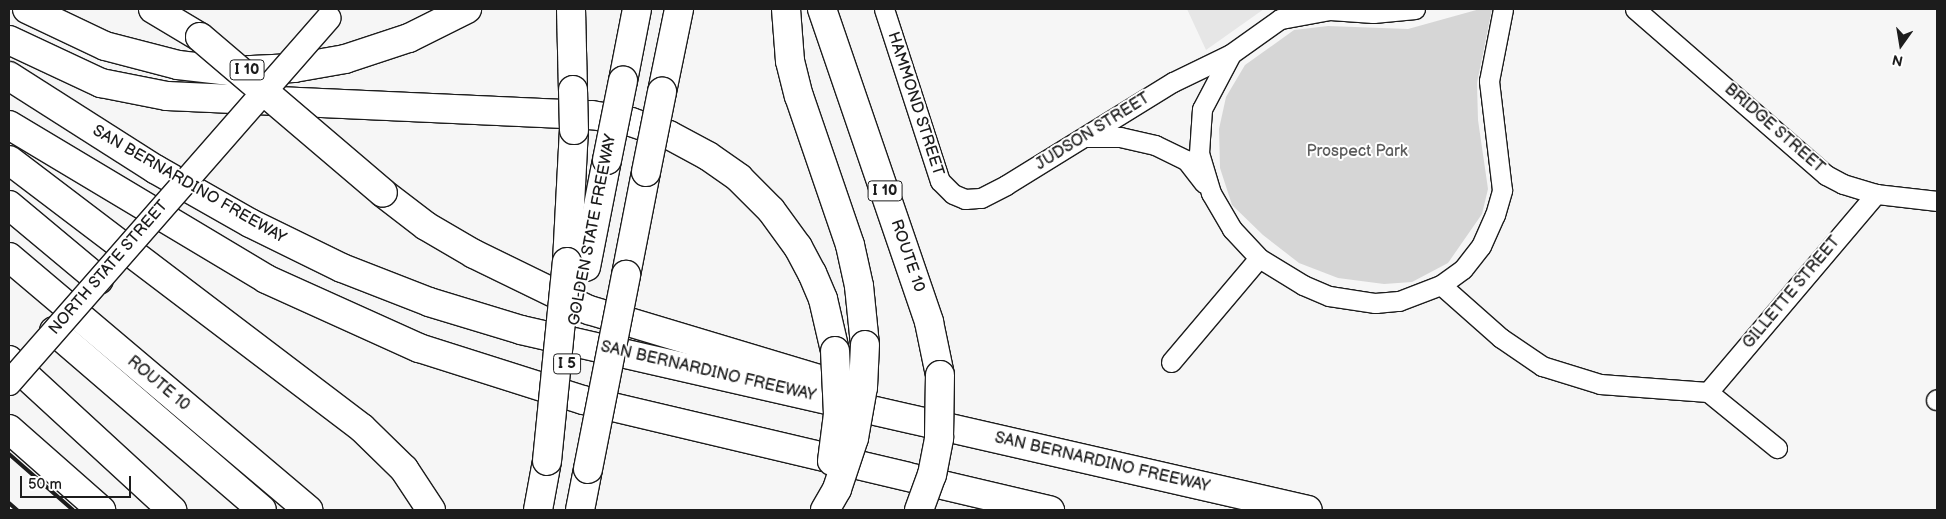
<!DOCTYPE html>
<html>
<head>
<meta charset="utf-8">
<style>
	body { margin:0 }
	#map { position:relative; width:1946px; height:519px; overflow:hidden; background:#f6f6f6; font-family:"Balsamiq Sans",sans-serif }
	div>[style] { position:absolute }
	.built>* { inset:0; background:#e6e6e6 }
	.green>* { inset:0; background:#d6d6d6 }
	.roads { filter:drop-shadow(1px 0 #1c1c1c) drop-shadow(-1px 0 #1c1c1c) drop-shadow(0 1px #1c1c1c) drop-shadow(0 -1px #1c1c1c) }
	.minor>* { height:19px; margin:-9.5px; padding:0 9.5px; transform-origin:9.5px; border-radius:9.5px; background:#fff }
	.highway>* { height:28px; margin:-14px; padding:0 14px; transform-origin:14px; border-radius:14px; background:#fff }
	.rail>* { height:4px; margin:-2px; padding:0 2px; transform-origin:2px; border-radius:2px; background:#1c1c1c }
	.bridges { filter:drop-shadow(1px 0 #1c1c1c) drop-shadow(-1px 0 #1c1c1c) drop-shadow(0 1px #1c1c1c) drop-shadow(0 -1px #1c1c1c) }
	.major-bridge>* { height:24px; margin:-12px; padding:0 12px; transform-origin:12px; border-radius:12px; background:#fff }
	.highway-bridge>* { height:28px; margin:-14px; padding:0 14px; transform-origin:14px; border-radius:14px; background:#fff }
	span { translate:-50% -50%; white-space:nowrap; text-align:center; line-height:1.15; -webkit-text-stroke:4px #fff; paint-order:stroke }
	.shield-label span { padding:1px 4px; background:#fff; border:1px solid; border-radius:4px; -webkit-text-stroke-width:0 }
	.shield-label { font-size:15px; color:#1c1c1c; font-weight:700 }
	.street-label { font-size:16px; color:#1c1c1c }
	.park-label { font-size:16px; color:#5d5d5d }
	.frame { position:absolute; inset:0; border:10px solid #1c1c1c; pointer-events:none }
	.north { position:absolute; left:1876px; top:20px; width:50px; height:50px; -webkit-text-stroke:4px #fff; paint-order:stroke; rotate:193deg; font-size:14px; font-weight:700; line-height:20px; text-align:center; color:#1c1c1c }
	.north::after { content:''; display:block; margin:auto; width:18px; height:22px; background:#1c1c1c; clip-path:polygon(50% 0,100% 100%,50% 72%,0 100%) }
	.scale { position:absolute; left:20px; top:476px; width:111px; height:22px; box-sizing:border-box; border:2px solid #1c1c1c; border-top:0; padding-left:6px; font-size:15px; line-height:18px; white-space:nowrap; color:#1c1c1c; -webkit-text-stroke:4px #fff; paint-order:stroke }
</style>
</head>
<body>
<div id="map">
	<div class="built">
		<i style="clip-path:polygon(1187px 9px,1264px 9px,1206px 50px)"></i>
	</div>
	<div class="green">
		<i style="clip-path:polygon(1480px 9px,1492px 9px,1477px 83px,1478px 120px,1488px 189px,1482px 214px,1448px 263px,1412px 282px,1384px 284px,1338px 278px,1299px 263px,1263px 235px,1232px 205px,1220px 168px,1219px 129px,1226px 97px,1245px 65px,1294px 30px,1328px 26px,1408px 29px)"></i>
	</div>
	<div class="roads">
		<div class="minor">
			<i style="left:884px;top:9px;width:181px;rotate:72deg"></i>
			<i style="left:940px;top:181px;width:18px;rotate:45deg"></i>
			<i style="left:953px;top:194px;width:13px;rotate:23deg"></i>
			<i style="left:965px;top:199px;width:16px;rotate:-4deg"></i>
			<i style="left:981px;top:198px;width:28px;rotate:-27deg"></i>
			<i style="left:1006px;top:185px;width:196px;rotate:-31.7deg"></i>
			<i style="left:1173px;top:82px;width:64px;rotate:-25.8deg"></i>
			<i style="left:1415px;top:9px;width:42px;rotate:174.6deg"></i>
			<i style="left:1373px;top:13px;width:43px;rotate:-176deg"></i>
			<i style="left:1330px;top:10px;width:51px;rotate:169.8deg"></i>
			<i style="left:1280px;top:19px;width:60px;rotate:144.5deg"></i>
			<i style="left:1231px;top:54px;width:62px;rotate:117.8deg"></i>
			<i style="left:1202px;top:109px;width:44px;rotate:93.9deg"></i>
			<i style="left:1199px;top:153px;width:42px;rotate:73.3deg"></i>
			<i style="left:1211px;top:193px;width:42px;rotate:59.7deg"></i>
			<i style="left:1232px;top:229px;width:40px;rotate:47deg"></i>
			<i style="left:1259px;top:258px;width:52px;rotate:31.5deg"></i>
			<i style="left:1303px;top:285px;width:28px;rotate:23deg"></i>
			<i style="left:1329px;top:296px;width:47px;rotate:8.7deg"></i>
			<i style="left:1375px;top:303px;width:24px;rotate:-5deg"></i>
			<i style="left:1399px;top:301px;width:45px;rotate:-20.9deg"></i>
			<i style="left:1441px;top:285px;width:27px;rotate:-36deg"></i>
			<i style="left:1463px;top:269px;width:29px;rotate:-52deg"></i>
			<i style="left:1481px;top:246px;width:34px;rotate:-66deg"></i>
			<i style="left:1495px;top:215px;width:26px;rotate:-74deg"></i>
			<i style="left:1502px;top:190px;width:110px;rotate:-96.8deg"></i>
			<i style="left:1489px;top:81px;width:73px;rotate:-79deg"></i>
			<i style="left:1635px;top:9px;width:253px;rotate:41deg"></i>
			<i style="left:1826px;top:175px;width:19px;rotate:28deg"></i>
			<i style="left:1843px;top:184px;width:34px;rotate:17deg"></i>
			<i style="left:1876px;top:194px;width:61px;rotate:6.5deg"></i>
			<i style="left:1087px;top:137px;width:33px"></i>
			<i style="left:1120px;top:137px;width:36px;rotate:13deg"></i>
			<i style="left:1155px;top:145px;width:34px;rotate:26deg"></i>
			<i style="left:1186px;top:160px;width:29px;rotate:52deg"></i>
			<i style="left:1441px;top:285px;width:80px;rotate:41.5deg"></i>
			<i style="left:1501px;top:338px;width:50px;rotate:34.3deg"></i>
			<i style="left:1542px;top:366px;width:61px;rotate:17.2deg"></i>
			<i style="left:1600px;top:384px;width:108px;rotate:4.2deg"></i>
			<i style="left:1708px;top:392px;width:89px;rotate:39.1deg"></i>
			<i style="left:1171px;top:362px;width:136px;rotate:-49.8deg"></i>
			<i style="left:1708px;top:392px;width:260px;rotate:-49.7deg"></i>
			<i style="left:1936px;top:400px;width:1px;rotate:-45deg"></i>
		</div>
		<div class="highway">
			<i style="left:27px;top:9px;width:86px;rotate:25.4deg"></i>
			<i style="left:105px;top:46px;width:75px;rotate:14.6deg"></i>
			<i style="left:178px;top:65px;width:52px;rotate:6.6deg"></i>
			<i style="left:230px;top:71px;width:64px;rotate:-2.7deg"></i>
			<i style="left:294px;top:68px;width:52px;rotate:-10deg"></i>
			<i style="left:345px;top:59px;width:67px;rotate:-18.2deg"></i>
			<i style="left:409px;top:38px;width:65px;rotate:-26.6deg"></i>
			<i style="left:153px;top:9px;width:55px;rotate:30.8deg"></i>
			<i style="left:571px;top:9px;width:81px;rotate:88.6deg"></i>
			<i style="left:786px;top:9px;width:52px;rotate:85.6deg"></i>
			<i style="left:790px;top:61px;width:36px;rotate:76deg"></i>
			<i style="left:799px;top:96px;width:157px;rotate:71.1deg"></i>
			<i style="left:850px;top:245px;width:42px;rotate:77.6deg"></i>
			<i style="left:859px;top:286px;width:59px;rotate:84.2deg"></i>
			<i style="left:822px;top:9px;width:331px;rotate:71.1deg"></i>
			<i style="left:929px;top:322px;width:54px;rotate:78.3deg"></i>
			<i style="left:9px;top:40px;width:102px;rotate:25.1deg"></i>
			<i style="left:101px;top:83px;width:67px;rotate:11.1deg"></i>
			<i style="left:167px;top:96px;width:425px;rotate:2.6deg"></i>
			<i style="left:592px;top:115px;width:40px;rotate:10deg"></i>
			<i style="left:631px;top:122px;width:40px;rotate:18.9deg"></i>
			<i style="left:669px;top:135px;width:44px;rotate:28.3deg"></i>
			<i style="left:708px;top:156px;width:38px;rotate:35deg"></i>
			<i style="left:739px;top:178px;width:45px;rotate:45deg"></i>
			<i style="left:771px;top:210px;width:46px;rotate:53.9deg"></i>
			<i style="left:798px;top:247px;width:30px;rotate:62deg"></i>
			<i style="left:812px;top:273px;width:28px;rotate:67deg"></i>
			<i style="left:823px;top:299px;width:53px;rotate:77deg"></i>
			<i style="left:9px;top:76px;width:173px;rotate:32.5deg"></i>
			<i style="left:155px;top:169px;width:109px;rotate:29.6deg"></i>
			<i style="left:250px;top:223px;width:102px;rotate:26.1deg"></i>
			<i style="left:342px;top:268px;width:93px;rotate:21.3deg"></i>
			<i style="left:429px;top:302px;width:96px;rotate:16.9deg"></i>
			<i style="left:521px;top:330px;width:807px;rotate:12.88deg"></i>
			<i style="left:623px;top:81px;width:73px;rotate:-79deg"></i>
			<i style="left:662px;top:92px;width:85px;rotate:-78.4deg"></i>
			<i style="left:9px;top:125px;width:300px;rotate:30.9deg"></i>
			<i style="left:266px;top:279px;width:168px;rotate:24.3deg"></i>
			<i style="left:419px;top:348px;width:172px;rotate:17.6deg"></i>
			<i style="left:583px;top:400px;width:480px;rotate:13.3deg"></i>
			<i style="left:9px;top:160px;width:443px;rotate:37.2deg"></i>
			<i style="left:362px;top:428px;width:59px;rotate:44.3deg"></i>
			<i style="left:404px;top:469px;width:49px;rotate:56.6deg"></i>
			<i style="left:383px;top:193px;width:54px;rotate:37.5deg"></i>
			<i style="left:426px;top:226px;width:56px;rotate:30.3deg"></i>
			<i style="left:474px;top:254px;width:128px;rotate:26deg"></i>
			<i style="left:589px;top:310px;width:264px;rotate:16.7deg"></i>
			<i style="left:9px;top:205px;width:117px;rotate:39.8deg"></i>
			<i style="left:9px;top:257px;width:392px;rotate:40.2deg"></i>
			<i style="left:567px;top:262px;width:132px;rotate:-87deg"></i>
			<i style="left:586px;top:267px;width:109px;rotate:-78.9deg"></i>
			<i style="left:626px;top:275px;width:105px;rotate:-79deg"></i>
			<i style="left:54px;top:331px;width:274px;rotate:40.7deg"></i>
			<i style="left:9px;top:360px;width:222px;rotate:42.6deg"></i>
			<i style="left:9px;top:429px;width:123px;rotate:41.4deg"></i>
			<i style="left:538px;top:510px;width:50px;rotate:-79.6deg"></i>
			<i style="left:580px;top:510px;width:42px;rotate:-79deg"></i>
		</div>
	</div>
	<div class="rail">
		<i style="left:9px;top:454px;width:85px;rotate:41.2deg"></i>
		<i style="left:9px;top:503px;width:11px;rotate:41deg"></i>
	</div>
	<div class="bridges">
		<div class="major-bridge">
			<i style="left:9px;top:383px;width:485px;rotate:-48.8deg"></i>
		</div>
		<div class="highway-bridge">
			<i style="left:200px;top:37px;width:240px;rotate:40.4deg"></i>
			<i style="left:573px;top:90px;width:40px;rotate:88.6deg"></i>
			<i style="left:607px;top:160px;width:81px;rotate:-78.6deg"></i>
			<i style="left:646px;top:172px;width:82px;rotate:-78.7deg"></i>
			<i style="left:547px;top:461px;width:200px;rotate:-84.3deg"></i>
			<i style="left:832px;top:461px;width:47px;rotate:-82.7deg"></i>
			<i style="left:838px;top:414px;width:63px;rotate:-92.7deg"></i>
			<i style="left:588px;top:469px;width:198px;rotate:-78.9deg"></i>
			<i style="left:825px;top:510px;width:24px;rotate:-60deg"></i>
			<i style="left:837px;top:489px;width:54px;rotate:-71.6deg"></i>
			<i style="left:854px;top:438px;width:52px;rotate:-80deg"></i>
			<i style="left:863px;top:387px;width:42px;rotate:-87.3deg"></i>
			<i style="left:919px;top:510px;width:37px;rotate:-70deg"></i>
			<i style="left:932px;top:475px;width:38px;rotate:-79deg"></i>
			<i style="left:939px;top:438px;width:63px;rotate:-89.1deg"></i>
		</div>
	</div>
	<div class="shield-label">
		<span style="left:247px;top:70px">I 10</span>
		<span style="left:885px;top:191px">I 10</span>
		<span style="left:567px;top:364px">I 5</span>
	</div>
	<div class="street-label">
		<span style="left:915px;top:104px;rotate:72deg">HAMMOND STREET</span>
		<span style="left:1774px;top:129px;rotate:41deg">BRIDGE STREET</span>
		<span style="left:1093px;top:132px;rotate:-32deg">JUDSON STREET</span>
		<span style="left:189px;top:185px;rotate:30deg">SAN BERNARDINO FREEWAY</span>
		<span style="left:593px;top:230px;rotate:-79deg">GOLDEN STATE FREEWAY</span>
		<span style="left:907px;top:256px;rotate:71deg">ROUTE 10</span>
		<span style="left:109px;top:268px;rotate:-49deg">NORTH STATE STREET</span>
		<span style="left:1792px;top:293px;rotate:-50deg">GILLETTE STREET</span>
		<span style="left:708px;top:372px;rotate:13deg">SAN BERNARDINO FREEWAY</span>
		<span style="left:158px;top:384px;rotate:40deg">ROUTE 10</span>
		<span style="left:1102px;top:463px;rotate:13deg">SAN BERNARDINO FREEWAY</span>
	</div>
	<div class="park-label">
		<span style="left:1357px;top:152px">Prospect Park</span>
	</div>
	<div class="frame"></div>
	<div class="north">N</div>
	<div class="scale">50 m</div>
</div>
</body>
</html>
